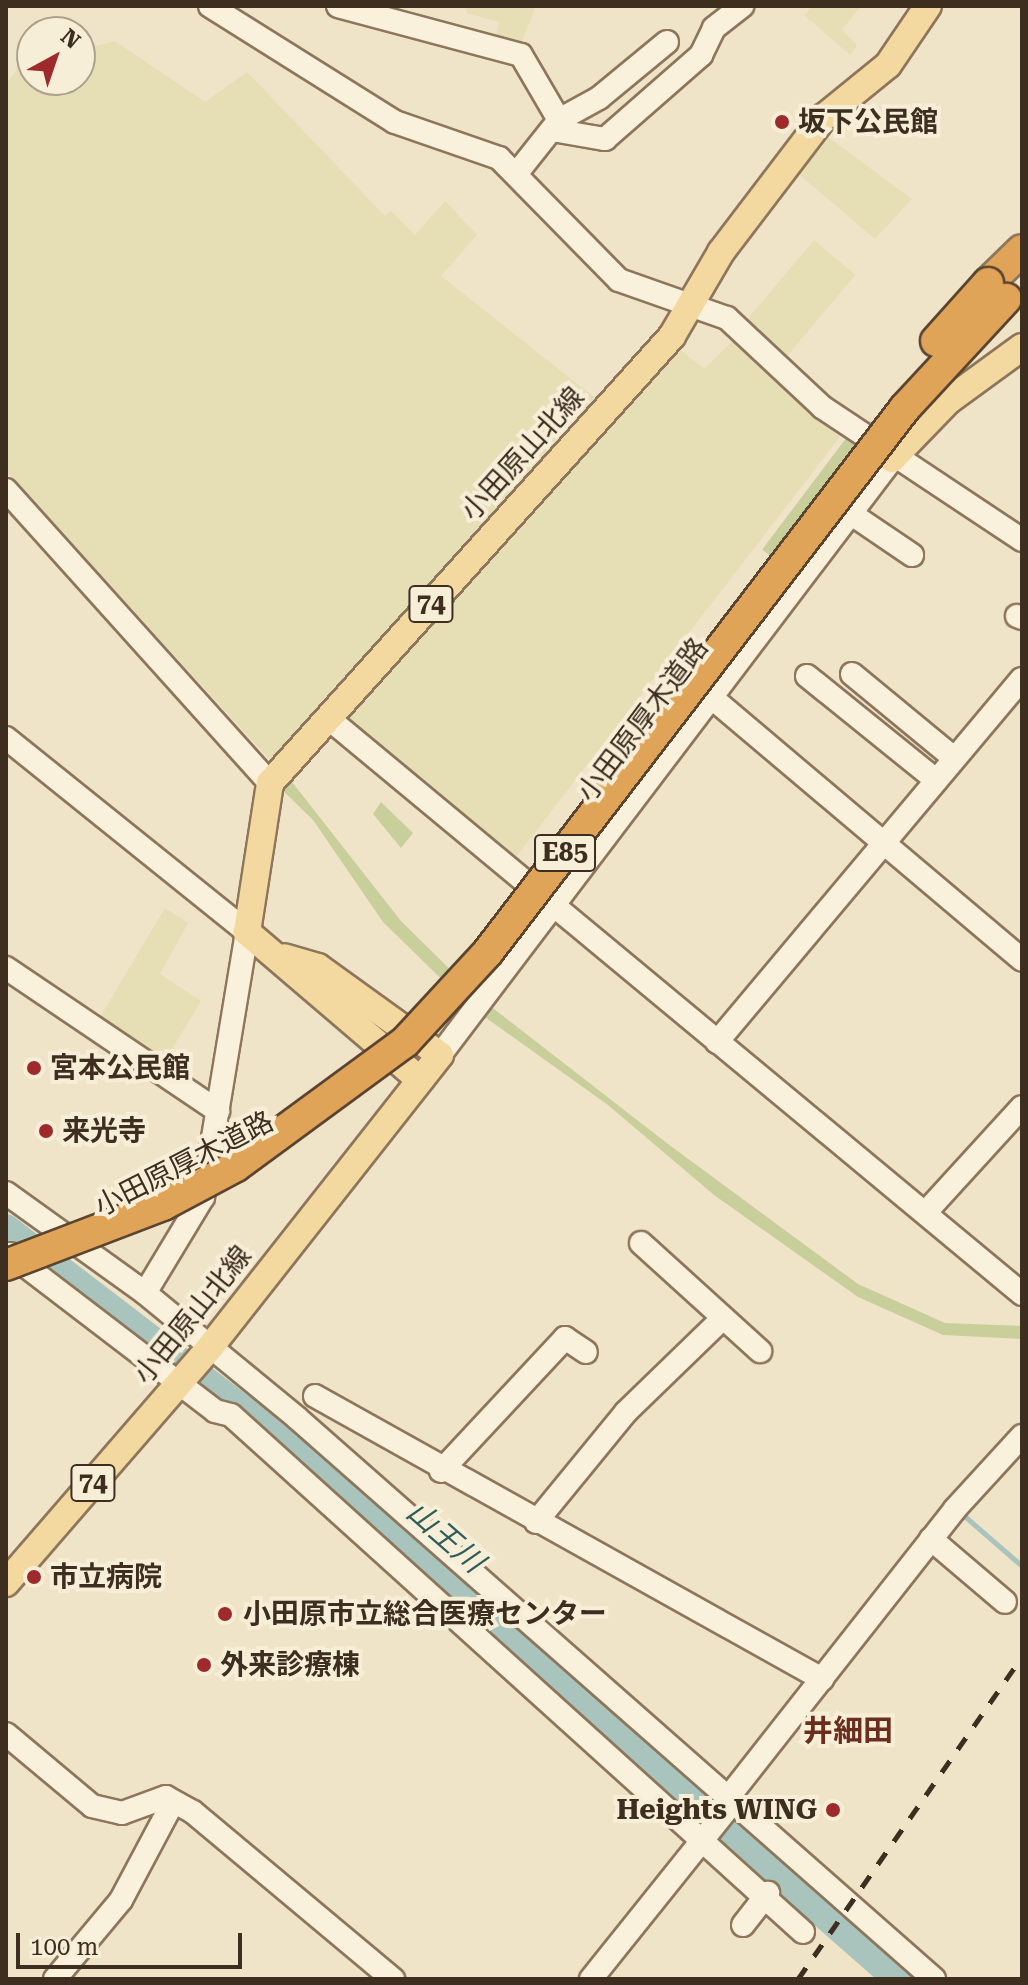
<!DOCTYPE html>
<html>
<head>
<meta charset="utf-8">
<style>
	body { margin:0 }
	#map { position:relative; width:1028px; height:1985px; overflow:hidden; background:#f0e4c8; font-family:"Roboto Serif","Noto Sans JP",serif }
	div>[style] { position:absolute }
	.farmland>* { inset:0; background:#e6deb5; transform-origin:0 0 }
	.green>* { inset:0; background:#c9cf9b; transform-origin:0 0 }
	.stream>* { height:5px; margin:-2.5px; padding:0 2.5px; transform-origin:2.5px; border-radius:2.5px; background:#a9c4bc }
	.river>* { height:28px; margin:-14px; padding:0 14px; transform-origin:14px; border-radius:14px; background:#a9c4bc }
	.roads { filter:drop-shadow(2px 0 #8d765c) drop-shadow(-2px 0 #8d765c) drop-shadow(0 2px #8d765c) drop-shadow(0 -2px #8d765c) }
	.minor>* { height:22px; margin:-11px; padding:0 11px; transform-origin:11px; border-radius:11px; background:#faf1dc }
	.major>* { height:26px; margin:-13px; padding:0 13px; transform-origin:13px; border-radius:13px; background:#f3d9a0 }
	.highway>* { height:30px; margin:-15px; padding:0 15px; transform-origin:15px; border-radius:15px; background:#e0a458 }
	.rail>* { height:5px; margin-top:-2.5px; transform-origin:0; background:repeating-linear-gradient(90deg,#3d2e20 0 14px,transparent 0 28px) }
	.bridges { filter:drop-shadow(2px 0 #5b4430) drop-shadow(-2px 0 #5b4430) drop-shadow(0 2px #5b4430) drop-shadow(0 -2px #5b4430) }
	.highway-bridge>* { height:30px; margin:-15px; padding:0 15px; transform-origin:15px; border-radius:15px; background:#e0a458 }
	.dots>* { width:22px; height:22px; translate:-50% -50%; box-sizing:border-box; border:4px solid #f7eed8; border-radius:50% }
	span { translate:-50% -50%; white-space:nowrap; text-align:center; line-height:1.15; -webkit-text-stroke:8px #f7eed8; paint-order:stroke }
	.shield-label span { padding:2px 6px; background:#f7eed8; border:2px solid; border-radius:6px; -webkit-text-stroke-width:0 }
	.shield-label { font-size:26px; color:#3d2e20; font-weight:700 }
	.poi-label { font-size:28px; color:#3d2e20; font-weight:700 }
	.left { translate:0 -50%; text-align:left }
	.right { translate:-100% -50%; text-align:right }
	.street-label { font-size:28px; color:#3d2e20 }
	.water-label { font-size:30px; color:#2f5d5a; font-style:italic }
	.neighbourhood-label { font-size:30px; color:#6b2e1e; font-weight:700 }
	.frame { position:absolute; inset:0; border:8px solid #3d2e20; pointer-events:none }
	.north { position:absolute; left:16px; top:16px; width:80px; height:80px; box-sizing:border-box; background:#f7eed8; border:2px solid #ada18e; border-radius:50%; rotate:40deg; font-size:22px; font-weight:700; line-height:32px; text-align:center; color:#3d2e20 }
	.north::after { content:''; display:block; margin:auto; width:28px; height:36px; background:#9e2a2b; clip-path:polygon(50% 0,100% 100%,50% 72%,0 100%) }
	.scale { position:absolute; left:16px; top:1933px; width:226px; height:36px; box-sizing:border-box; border:4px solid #3d2e20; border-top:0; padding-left:10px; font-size:24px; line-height:28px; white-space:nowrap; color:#3d2e20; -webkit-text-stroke:6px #f7eed8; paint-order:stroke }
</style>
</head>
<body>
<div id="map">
	<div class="farmland">
		<i style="clip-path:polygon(467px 6px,536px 6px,519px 49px,495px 40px,499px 22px,466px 13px)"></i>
		<i style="clip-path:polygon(813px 6px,861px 6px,842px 30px,857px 45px,850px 55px,804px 15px)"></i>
		<i style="clip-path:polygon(115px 41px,205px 102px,247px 72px,385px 216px,391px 211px,415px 235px,445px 201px,477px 235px,441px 276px,599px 401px,582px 423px,569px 416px,558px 429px,559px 442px,270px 760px,6px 471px,6px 83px,30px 54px,32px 80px,80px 80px,80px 50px)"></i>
		<i style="clip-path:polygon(824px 134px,912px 199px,875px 239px,796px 172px)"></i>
		<i style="left:814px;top:240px;width:54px;height:106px;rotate:40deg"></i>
		<i style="clip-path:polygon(734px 340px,843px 433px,513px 861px,343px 716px,571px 461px,589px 454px,589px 441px,675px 345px,704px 369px)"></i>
		<i style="clip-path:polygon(165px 908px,188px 923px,160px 974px,201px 1001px,166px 1059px,100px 1017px)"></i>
	</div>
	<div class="green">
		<i style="left:847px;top:437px;width:35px;height:141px;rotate:37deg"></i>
		<i style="clip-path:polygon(285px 773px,401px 921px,476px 995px,668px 1144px,858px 1284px,945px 1323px,1022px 1326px,1022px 1339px,943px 1335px,858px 1297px,714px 1195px,608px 1105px,468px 1005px,383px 922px,313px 820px,275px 783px)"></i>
		<i style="clip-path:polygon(381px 802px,413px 833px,401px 848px,373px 814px)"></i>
	</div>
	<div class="stream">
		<i style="left:962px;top:1514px;width:79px;rotate:40.9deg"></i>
	</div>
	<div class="river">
		<i style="left:6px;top:1228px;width:341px;rotate:37.4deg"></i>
		<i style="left:277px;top:1435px;width:825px;rotate:41.26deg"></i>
	</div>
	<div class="roads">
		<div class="minor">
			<i style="left:210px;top:6px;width:218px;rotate:32.1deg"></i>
			<i style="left:395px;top:122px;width:110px;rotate:19.1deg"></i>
			<i style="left:499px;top:158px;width:171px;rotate:45.5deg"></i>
			<i style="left:619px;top:280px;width:114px;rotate:19.4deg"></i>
			<i style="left:727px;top:318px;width:130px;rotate:43.1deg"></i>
			<i style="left:822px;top:407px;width:240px;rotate:33.6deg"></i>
			<i style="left:338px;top:6px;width:189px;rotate:15deg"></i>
			<i style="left:521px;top:55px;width:75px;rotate:59.7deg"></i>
			<i style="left:559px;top:120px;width:68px;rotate:128.4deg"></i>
			<i style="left:559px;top:120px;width:46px;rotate:-28.8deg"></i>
			<i style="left:599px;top:98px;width:88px;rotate:-39.5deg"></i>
			<i style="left:558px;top:131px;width:48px;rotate:9.7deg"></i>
			<i style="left:605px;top:139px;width:128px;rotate:-41.2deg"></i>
			<i style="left:701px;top:55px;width:30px;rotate:-64deg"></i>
			<i style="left:714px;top:28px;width:36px;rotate:-38deg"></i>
			<i style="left:6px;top:490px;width:394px;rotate:48deg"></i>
			<i style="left:850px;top:513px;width:75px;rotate:34.1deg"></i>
			<i style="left:1017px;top:616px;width:5px;rotate:22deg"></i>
			<i style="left:852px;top:674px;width:132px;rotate:39.5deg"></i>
			<i style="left:807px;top:676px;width:166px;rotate:38.9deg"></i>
			<i style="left:711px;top:697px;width:407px;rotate:40.2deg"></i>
			<i style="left:328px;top:718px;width:902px;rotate:39.69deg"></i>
			<i style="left:6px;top:738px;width:309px;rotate:38.8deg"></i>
			<i style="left:247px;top:932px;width:269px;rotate:99.4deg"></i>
			<i style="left:203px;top:1197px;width:112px;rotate:121.1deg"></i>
			<i style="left:6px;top:968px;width:256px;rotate:34deg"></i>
			<i style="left:717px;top:1042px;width:474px;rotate:-50deg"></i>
			<i style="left:440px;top:1055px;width:748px;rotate:-52.82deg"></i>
			<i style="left:6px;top:1193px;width:171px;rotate:35.7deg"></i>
			<i style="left:145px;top:1293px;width:197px;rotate:39.4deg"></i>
			<i style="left:297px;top:1418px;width:849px;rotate:41.37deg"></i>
			<i style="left:926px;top:1212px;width:142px;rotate:-47.6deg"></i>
			<i style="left:641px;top:1243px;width:161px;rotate:42.2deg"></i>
			<i style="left:10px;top:1254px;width:258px;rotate:37.4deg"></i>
			<i style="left:215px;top:1411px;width:16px;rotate:14deg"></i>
			<i style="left:231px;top:1415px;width:771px;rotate:42.11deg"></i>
			<i style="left:315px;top:1396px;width:581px;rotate:29.17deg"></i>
			<i style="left:441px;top:1471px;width:182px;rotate:-47deg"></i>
			<i style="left:565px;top:1338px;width:25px;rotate:34deg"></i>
			<i style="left:536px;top:1522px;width:142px;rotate:-50.7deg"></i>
			<i style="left:626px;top:1412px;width:135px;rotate:-44.1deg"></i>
			<i style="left:931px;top:1539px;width:97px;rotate:40.4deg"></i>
			<i style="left:6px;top:1734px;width:112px;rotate:39.9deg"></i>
			<i style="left:92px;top:1806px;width:31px;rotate:13deg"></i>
			<i style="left:122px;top:1813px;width:47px;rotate:-20deg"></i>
			<i style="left:166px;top:1797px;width:31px;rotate:29deg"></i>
			<i style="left:193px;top:1812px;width:261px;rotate:39.9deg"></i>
			<i style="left:727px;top:1799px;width:369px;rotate:-51.8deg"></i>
			<i style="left:955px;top:1509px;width:99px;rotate:-47.5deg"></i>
			<i style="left:743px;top:1925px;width:41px;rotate:-52deg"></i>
			<i style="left:55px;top:1979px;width:103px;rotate:-50.1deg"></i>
			<i style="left:121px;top:1900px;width:111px;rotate:-62deg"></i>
			<i style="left:591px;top:1979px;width:226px;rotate:-51.3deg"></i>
		</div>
		<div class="major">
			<i style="left:892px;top:459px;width:81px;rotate:-46deg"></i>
			<i style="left:948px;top:401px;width:92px;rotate:-36.1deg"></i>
			<i style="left:420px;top:1080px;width:228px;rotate:-139.5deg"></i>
			<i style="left:247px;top:932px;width:151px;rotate:-81.2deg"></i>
			<i style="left:270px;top:783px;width:601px;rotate:-48.03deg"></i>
			<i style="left:672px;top:336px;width:97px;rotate:-59.7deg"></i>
			<i style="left:721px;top:252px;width:170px;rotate:-52.7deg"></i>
			<i style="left:824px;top:117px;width:82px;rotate:-39.1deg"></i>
			<i style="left:888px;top:65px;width:71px;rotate:-55.9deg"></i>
			<i style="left:6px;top:1583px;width:313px;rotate:-49.1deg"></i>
			<i style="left:211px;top:1346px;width:370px;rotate:-51.8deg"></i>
			<i style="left:440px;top:1055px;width:150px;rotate:-144.2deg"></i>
			<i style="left:318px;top:967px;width:35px;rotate:-164deg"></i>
		</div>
		<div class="highway">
			<i style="left:988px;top:283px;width:47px;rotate:-44.1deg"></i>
		</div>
	</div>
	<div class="rail">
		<i style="left:798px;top:1979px;width:392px;rotate:-55.2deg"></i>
	</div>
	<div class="bridges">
		<div class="highway-bridge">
			<i style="left:936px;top:341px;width:78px;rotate:-48.1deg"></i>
			<i style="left:6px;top:1265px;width:168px;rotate:-20.9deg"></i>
			<i style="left:163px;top:1205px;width:83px;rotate:-28.1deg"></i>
			<i style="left:236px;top:1166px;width:210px;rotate:-36.3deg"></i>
			<i style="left:405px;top:1042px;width:122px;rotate:-47.3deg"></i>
			<i style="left:488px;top:952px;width:685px;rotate:-52.53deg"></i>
			<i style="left:905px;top:408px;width:149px;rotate:-47.2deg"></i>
		</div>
	</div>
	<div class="dots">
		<i style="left:782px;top:122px;background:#9e2a2b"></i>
		<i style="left:34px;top:1068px;background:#9e2a2b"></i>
		<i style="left:46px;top:1131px;background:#9e2a2b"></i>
		<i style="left:34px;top:1577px;background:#9e2a2b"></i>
		<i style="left:225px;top:1614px;background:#9e2a2b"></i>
		<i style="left:204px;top:1665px;background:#9e2a2b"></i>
		<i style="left:833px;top:1810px;background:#9e2a2b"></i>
	</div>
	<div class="shield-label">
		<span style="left:431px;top:604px">74</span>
		<span style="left:565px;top:853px">E85</span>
		<span style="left:93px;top:1483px">74</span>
	</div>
	<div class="poi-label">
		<span class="left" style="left:798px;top:122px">坂下公民館</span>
		<span class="left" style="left:50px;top:1068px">宮本公民館</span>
		<span class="left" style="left:62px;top:1131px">来光寺</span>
		<span class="left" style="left:50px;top:1577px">市立病院</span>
		<span class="left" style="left:243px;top:1614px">小田原市立総合医療センター</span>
		<span class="left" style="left:220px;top:1665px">外来診療棟</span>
		<span class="right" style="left:817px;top:1810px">Heights WING</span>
	</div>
	<div class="street-label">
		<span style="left:523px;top:454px;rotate:-48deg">小田原山北線</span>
		<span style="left:643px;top:720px;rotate:-53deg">小田原厚木道路</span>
		<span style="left:184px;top:1164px;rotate:-27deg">小田原厚木道路</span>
		<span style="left:193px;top:1315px;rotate:-51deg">小田原山北線</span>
	</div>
	<div class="water-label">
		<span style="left:445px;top:1537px;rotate:41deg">山王川</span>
	</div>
	<div class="neighbourhood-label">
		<span style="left:848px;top:1731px">井細田</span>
	</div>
	<div class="frame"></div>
	<div class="north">N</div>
	<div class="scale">100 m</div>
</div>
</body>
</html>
